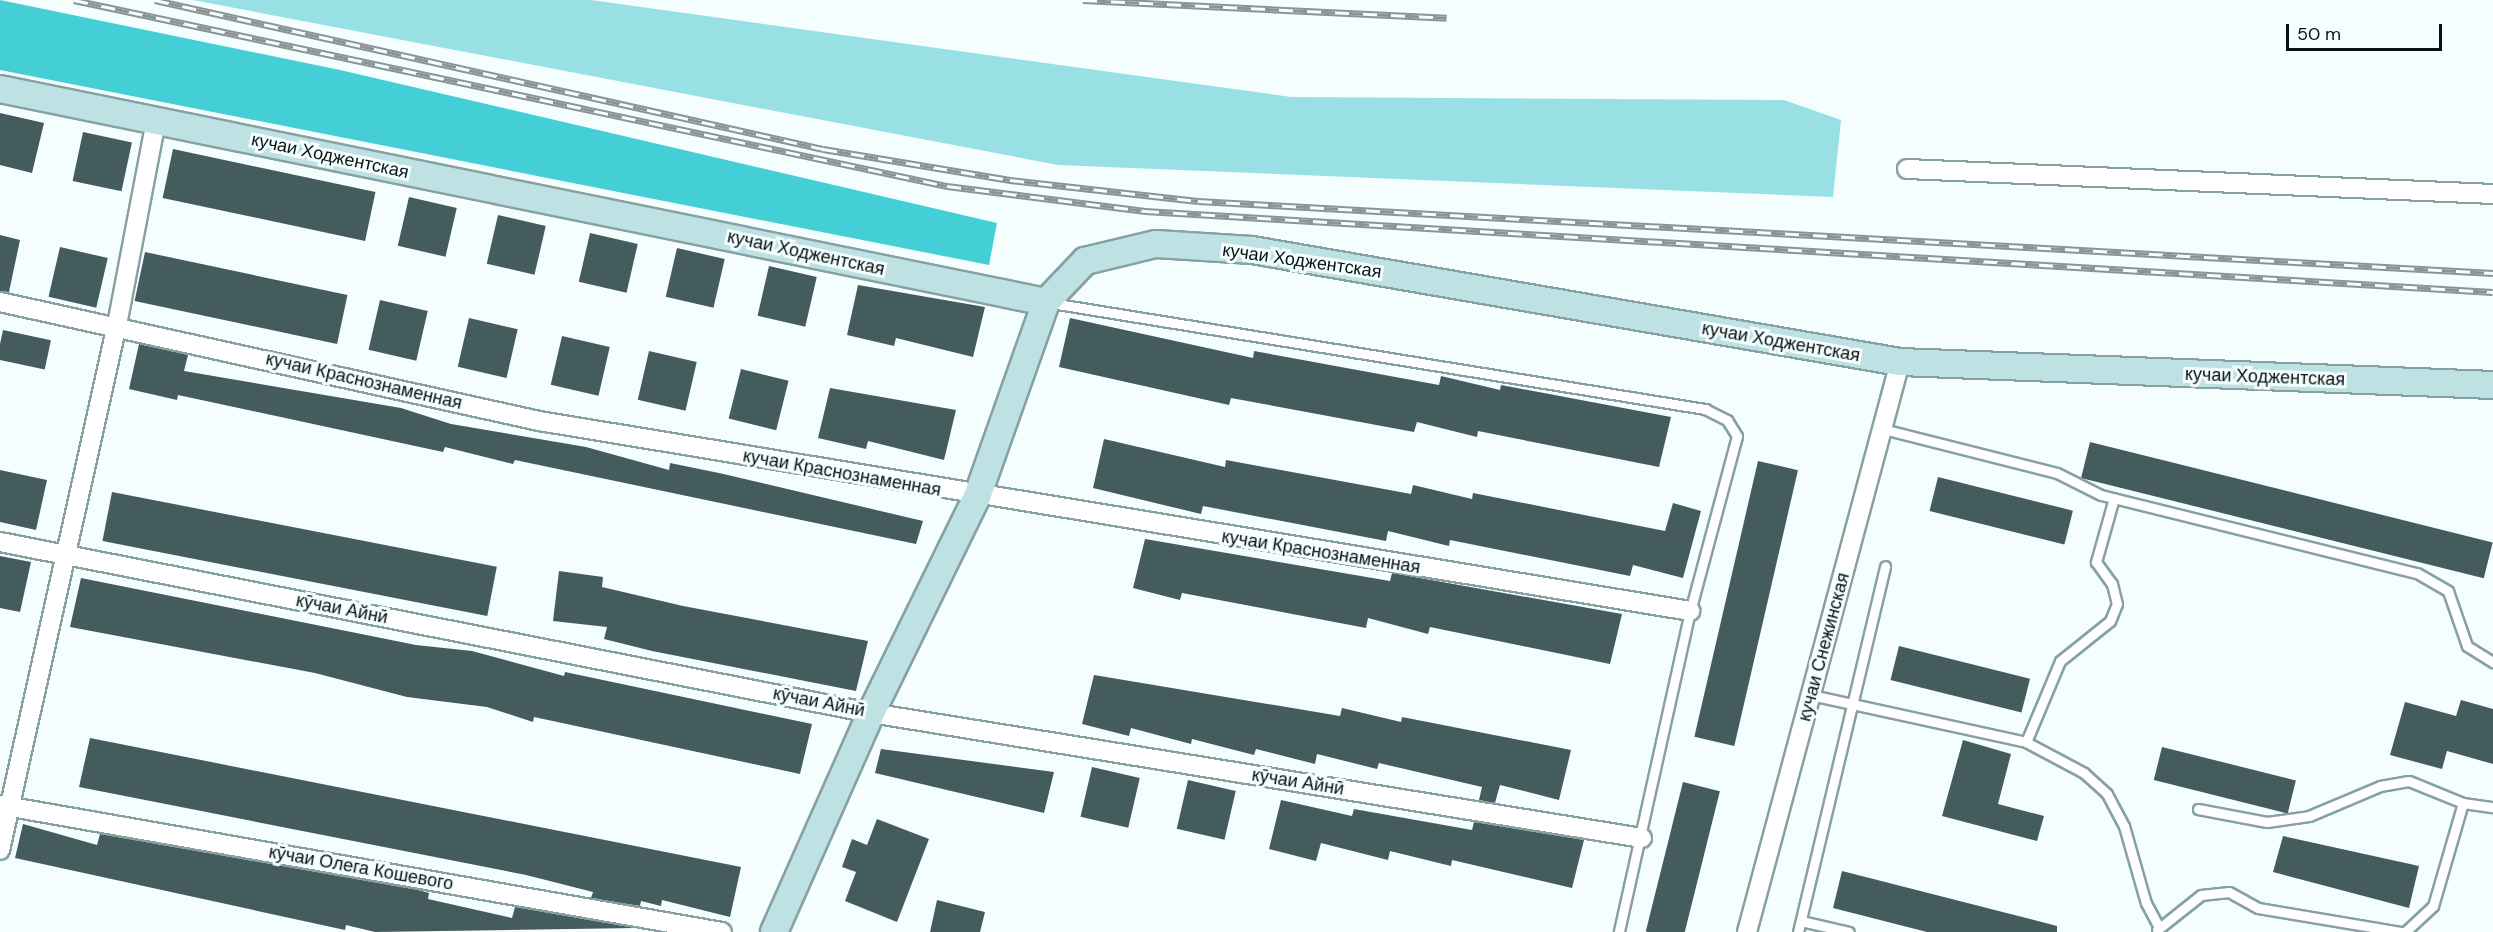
<!DOCTYPE html>
<html>
<head>
<meta charset="utf-8">
<style>
	body { margin:0 }
	#map { position:relative; width:2493px; height:932px; overflow:hidden; background:#f4feff; font-family:"DM Sans",sans-serif }
	div>[style] { position:absolute }
	.green>* { inset:0; background:#99e0e4 }
	.forest>* { inset:0; background:#44cfd6 }
	.building>* { inset:0; background:#445c5d; transform-origin:0 0 }
	.roads { filter:drop-shadow(2px 0 #87a0a2) drop-shadow(-2px 0 #87a0a2) drop-shadow(0 2px #87a0a2) drop-shadow(0 -2px #87a0a2) }
	.lane>* { height:9px; margin:-4.5px; padding:0 4.5px; transform-origin:4.5px; border-radius:4.5px; background:#fff }
	.street>* { height:18px; margin:-9px; padding:0 9px; transform-origin:9px; border-radius:9px; background:#fff }
	.secondary>* { height:26px; margin:-13px; padding:0 13px; transform-origin:13px; border-radius:13px; background:#bee1e3 }
	.rail>* { height:7px; margin-top:-3.5px; transform-origin:0; background:repeating-linear-gradient(90deg,#f4feff 0 14px,#8a9495 0 28px); box-sizing:border-box; border-block:2px solid #8a9495 }
	span { translate:-50% -50%; white-space:nowrap; text-align:center; line-height:1.15; -webkit-text-stroke:6px #f4feff; paint-order:stroke }
	.street-label { font-size:18px; color:#091213 }
	.scale { position:absolute; left:2286px; top:24px; width:156px; height:27px; box-sizing:border-box; border:3px solid #091213; border-top:0; padding-left:8px; font-size:18px; line-height:21px; white-space:nowrap; color:#091213; -webkit-text-stroke:4px #f4feff; paint-order:stroke }
</style>
</head>
<body>
<div id="map">
	<div class="green">
		<i style="clip-path:polygon(193px 0,591px 0,1291px 97px,1784px 100px,1841px 120px,1833px 197px,1058px 165px)"></i>
	</div>
	<div class="forest">
		<i style="clip-path:polygon(0 0,340px 70px,997px 223px,989px 265px,0 70px)"></i>
	</div>
	<div class="building">
		<i style="clip-path:polygon(0 113px,44px 123px,32px 173px,0 165px)"></i>
		<i style="left:83px;top:132px;width:50px;height:50px;rotate:12deg"></i>
		<i style="left:173px;top:149px;width:207px;height:50px;rotate:12deg"></i>
		<i style="left:409px;top:197px;width:49px;height:50px;rotate:13deg"></i>
		<i style="left:498px;top:215px;width:49px;height:50px;rotate:13deg"></i>
		<i style="left:590px;top:233px;width:49px;height:50px;rotate:13deg"></i>
		<i style="clip-path:polygon(0 235px,20px 240px,9px 292px,0 291px)"></i>
		<i style="left:60px;top:247px;width:49px;height:51px;rotate:13deg"></i>
		<i style="left:677px;top:248px;width:49px;height:50px;rotate:13deg"></i>
		<i style="left:145px;top:252px;width:207px;height:50px;rotate:12deg"></i>
		<i style="left:769px;top:266px;width:49px;height:51px;rotate:13deg"></i>
		<i style="clip-path:polygon(858px 285px,985px 307px,973px 357px,896px 338px,894px 346px,847px 335px)"></i>
		<i style="left:380px;top:300px;width:49px;height:51px;rotate:13deg"></i>
		<i style="left:469px;top:318px;width:50px;height:50px;rotate:13deg"></i>
		<i style="clip-path:polygon(1070px 318px,1253px 358px,1254px 351px,1439px 385px,1441px 376px,1500px 390px,1501px 385px,1671px 417px,1659px 467px,1478px 431px,1477px 437px,1417px 422px,1414px 432px,1231px 398px,1229px 405px,1059px 367px)"></i>
		<i style="left:3px;top:330px;width:49px;height:30px;rotate:12deg"></i>
		<i style="left:562px;top:336px;width:49px;height:50px;rotate:13deg"></i>
		<i style="clip-path:polygon(139px 344px,188px 355px,184px 371px,401px 408px,451px 424px,586px 447px,669px 470px,670px 463px,719px 473px,923px 521px,916px 544px,515px 460px,513px 464px,445px 447px,443px 452px,178px 395px,177px 400px,129px 389px)"></i>
		<i style="left:649px;top:351px;width:49px;height:50px;rotate:13deg"></i>
		<i style="left:741px;top:369px;width:49px;height:51px;rotate:14deg"></i>
		<i style="clip-path:polygon(830px 388px,956px 410px,944px 460px,868px 441px,866px 449px,818px 438px)"></i>
		<i style="clip-path:polygon(1104px 439px,1225px 467px,1226px 460px,1411px 494px,1413px 485px,1472px 499px,1473px 493px,1665px 531px,1673px 503px,1701px 511px,1683px 578px,1633px 565px,1630px 576px,1450px 540px,1449px 546px,1388px 531px,1386px 541px,1203px 506px,1201px 514px,1093px 488px)"></i>
		<i style="left:2090px;top:442px;width:415px;height:37px;rotate:14deg"></i>
		<i style="left:1758px;top:461px;width:41px;height:283px;rotate:13deg"></i>
		<i style="clip-path:polygon(0 470px,47px 480px,36px 530px,0 522px)"></i>
		<i style="left:1938px;top:477px;width:139px;height:35px;rotate:14deg"></i>
		<i style="left:112px;top:492px;width:392px;height:50px;rotate:11deg"></i>
		<i style="clip-path:polygon(1145px 539px,1390px 581px,1392px 573px,1622px 614px,1610px 664px,1430px 627px,1428px 634px,1368px 618px,1366px 628px,1182px 593px,1180px 600px,1133px 588px)"></i>
		<i style="clip-path:polygon(0 556px,31px 562px,20px 612px,0 608px)"></i>
		<i style="clip-path:polygon(559px 571px,603px 577px,602px 587px,683px 606px,868px 641px,856px 691px,652px 651px,604px 639px,607px 627px,553px 621px)"></i>
		<i style="clip-path:polygon(81px 578px,416px 645px,472px 651px,564px 676px,565px 672px,812px 724px,800px 774px,534px 717px,533px 722px,487px 707px,407px 697px,315px 673px,70px 627px)"></i>
		<i style="left:1899px;top:646px;width:135px;height:35px;rotate:14deg"></i>
		<i style="clip-path:polygon(1094px 675px,1340px 716px,1342px 708px,1401px 722px,1402px 717px,1571px 750px,1559px 800px,1500px 785px,1495px 803px,1479px 800px,1482px 787px,1379px 763px,1377px 769px,1317px 754px,1315px 764px,1256px 749px,1254px 755px,1192px 739px,1191px 744px,1131px 728px,1129px 736px,1082px 724px)"></i>
		<i style="clip-path:polygon(2461px 700px,2493px 709px,2493px 764px,2447px 751px,2442px 769px,2390px 755px,2405px 702px,2456px 716px)"></i>
		<i style="clip-path:polygon(90px 738px,741px 867px,730px 917px,662px 900px,661px 906px,641px 901px,640px 906px,591px 898px,593px 892px,526px 875px,79px 787px)"></i>
		<i style="clip-path:polygon(1963px 740px,2011px 754px,1998px 804px,2044px 816px,2037px 841px,1942px 816px)"></i>
		<i style="left:2162px;top:747px;width:138px;height:34px;rotate:14deg"></i>
		<i style="clip-path:polygon(881px 749px,1054px 772px,1044px 813px,875px 773px)"></i>
		<i style="left:1092px;top:767px;width:49px;height:51px;rotate:13deg"></i>
		<i style="left:1188px;top:780px;width:49px;height:50px;rotate:13deg"></i>
		<i style="left:1683px;top:782px;width:38px;height:154px;rotate:14deg"></i>
		<i style="clip-path:polygon(1281px 800px,1352px 816px,1354px 809px,1472px 830px,1474px 822px,1584px 840px,1572px 888px,1452px 860px,1451px 866px,1390px 851px,1388px 860px,1321px 843px,1316px 861px,1269px 849px)"></i>
		<i style="clip-path:polygon(877px 819px,929px 839px,897px 922px,845px 901px,856px 872px,842px 867px,852px 839px,867px 845px)"></i>
		<i style="clip-path:polygon(23px 824px,97px 845px,100px 834px,418px 890px,429px 893px,428px 899px,512px 918px,515px 907px,635px 928px,375px 932px,346px 925px,345px 930px,15px 858px)"></i>
		<i style="clip-path:polygon(2283px 836px,2419px 866px,2409px 908px,2273px 872px)"></i>
		<i style="clip-path:polygon(1842px 871px,2057px 926px,2057px 932px,1927px 932px,1833px 908px)"></i>
		<i style="clip-path:polygon(937px 900px,985px 912px,980px 932px,930px 932px)"></i>
	</div>
	<div class="roads">
		<div class="lane">
			<i style="left:1051px;top:303px;width:663px;rotate:9.21deg"></i>
			<i style="left:1705px;top:409px;width:25px;rotate:27deg"></i>
			<i style="left:1727px;top:420px;width:19px;rotate:58deg"></i>
			<i style="left:1737px;top:436px;width:181px;rotate:105deg"></i>
			<i style="left:1690px;top:611px;width:329px;rotate:102.5deg"></i>
			<i style="left:1883px;top:429px;width:179px;rotate:14.2deg"></i>
			<i style="left:2057px;top:473px;width:49px;rotate:26.6deg"></i>
			<i style="left:2101px;top:495px;width:325px;rotate:13.9deg"></i>
			<i style="left:2417px;top:573px;width:36px;rotate:30deg"></i>
			<i style="left:2448px;top:591px;width:58px;rotate:70.9deg"></i>
			<i style="left:2467px;top:646px;width:31px;rotate:32deg"></i>
			<i style="left:1811px;top:695px;width:220px;rotate:12.3deg"></i>
			<i style="left:2026px;top:742px;width:66px;rotate:28.1deg"></i>
			<i style="left:2084px;top:773px;width:31px;rotate:42deg"></i>
			<i style="left:2107px;top:794px;width:36px;rotate:62deg"></i>
			<i style="left:2124px;top:826px;width:80px;rotate:74.1deg"></i>
			<i style="left:2146px;top:903px;width:26px;rotate:62deg"></i>
			<i style="left:2026px;top:742px;width:88px;rotate:-67.2deg"></i>
			<i style="left:2060px;top:661px;width:64px;rotate:-38.7deg"></i>
			<i style="left:2110px;top:621px;width:18px;rotate:-68deg"></i>
			<i style="left:2117px;top:604px;width:21px;rotate:-104deg"></i>
			<i style="left:2112px;top:584px;width:27px;rotate:-126deg"></i>
			<i style="left:2096px;top:562px;width:66px;rotate:-74.3deg"></i>
			<i style="left:2198px;top:809px;width:70px;rotate:10.7deg"></i>
			<i style="left:2267px;top:822px;width:42px;rotate:-8.1deg"></i>
			<i style="left:2309px;top:816px;width:77px;rotate:-22.9deg"></i>
			<i style="left:2380px;top:786px;width:29px;rotate:-10deg"></i>
			<i style="left:2409px;top:781px;width:58px;rotate:22.2deg"></i>
			<i style="left:1801px;top:921px;width:49px;rotate:12.9deg"></i>
			<i style="left:2157px;top:930px;width:56px;rotate:-38.5deg"></i>
			<i style="left:2201px;top:895px;width:28px;rotate:-6deg"></i>
			<i style="left:2229px;top:892px;width:33px;rotate:29deg"></i>
			<i style="left:2258px;top:908px;width:146px;rotate:9.5deg"></i>
			<i style="left:1798px;top:932px;width:376px;rotate:-76.6deg"></i>
			<i style="left:2405px;top:932px;width:38px;rotate:-43deg"></i>
			<i style="left:2433px;top:906px;width:107px;rotate:-73.8deg"></i>
			<i style="left:2463px;top:803px;width:30px;rotate:8deg"></i>
		</div>
		<div class="street">
			<i style="left:1907px;top:169px;width:587px;rotate:2.44deg"></i>
			<i style="left:0;top:302px;width:552px;rotate:12.45deg"></i>
			<i style="left:539px;top:421px;width:1167px;rotate:9.37deg"></i>
			<i style="left:0;top:542px;width:888px;rotate:11.11deg"></i>
			<i style="left:871px;top:713px;width:781px;rotate:9.21deg"></i>
			<i style="left:0;top:805px;width:733px;rotate:9.98deg"></i>
			<i style="left:0;top:850px;width:538px;rotate:-77.44deg"></i>
			<i style="left:117px;top:325px;width:209px;rotate:-79.2deg"></i>
			<i style="left:1747px;top:932px;width:590px;rotate:-74.97deg"></i>
		</div>
		<div class="secondary">
			<i style="left:0;top:89px;width:1067px;rotate:11.51deg"></i>
			<i style="left:774px;top:932px;width:240px;rotate:-66.1deg"></i>
			<i style="left:871px;top:713px;width:241px;rotate:-63.9deg"></i>
			<i style="left:977px;top:497px;width:207px;rotate:-70.5deg"></i>
			<i style="left:1046px;top:302px;width:57px;rotate:-46.4deg"></i>
			<i style="left:1085px;top:261px;width:73px;rotate:-13.5deg"></i>
			<i style="left:1156px;top:244px;width:96px;rotate:3.6deg"></i>
			<i style="left:1252px;top:250px;width:658px;rotate:9.81deg"></i>
			<i style="left:1900px;top:362px;width:593px;rotate:2.22deg"></i>
		</div>
	</div>
	<div class="rail">
		<i style="left:74px;top:0;width:893px;rotate:12.03deg"></i>
		<i style="left:947px;top:186px;width:200px;rotate:7.2deg"></i>
		<i style="left:1145px;top:211px;width:1350px;rotate:3.44deg"></i>
		<i style="left:155px;top:0;width:684px;rotate:12.57deg"></i>
		<i style="left:823px;top:149px;width:190px;rotate:9.4deg"></i>
		<i style="left:1010px;top:180px;width:189px;rotate:6.4deg"></i>
		<i style="left:1198px;top:201px;width:1297px;rotate:3.18deg"></i>
		<i style="left:1083px;top:0;width:364px;rotate:2.8deg"></i>
	</div>
	<div class="street-label">
		<span style="left:330px;top:156px;rotate:12deg">кучаи Ходжентская</span>
		<span style="left:806px;top:253px;rotate:12deg">кучаи Ходжентская</span>
		<span style="left:1302px;top:261px;rotate:8deg">кучаи Ходжентская</span>
		<span style="left:1781px;top:342px;rotate:10deg">кучаи Ходжентская</span>
		<span style="left:2265px;top:377px;rotate:2deg">кучаи Ходжентская</span>
		<span style="left:364px;top:381px;rotate:13deg">кучаи Краснознаменная</span>
		<span style="left:842px;top:473px;rotate:10deg">кучаи Краснознаменная</span>
		<span style="left:1321px;top:552px;rotate:9deg">кучаи Краснознаменная</span>
		<span style="left:342px;top:609px;rotate:11deg">кӯчаи Айнӣ</span>
		<span style="left:1824px;top:647px;rotate:-75deg">кучаи Снежинская</span>
		<span style="left:819px;top:702px;rotate:11deg">кӯчаи Айнӣ</span>
		<span style="left:1298px;top:782px;rotate:9deg">кӯчаи Айнӣ</span>
		<span style="left:361px;top:868px;rotate:10deg">кӯчаи Олега Кошевого</span>
	</div>
	<div class="scale">50 m</div>
</div>
</body>
</html>
